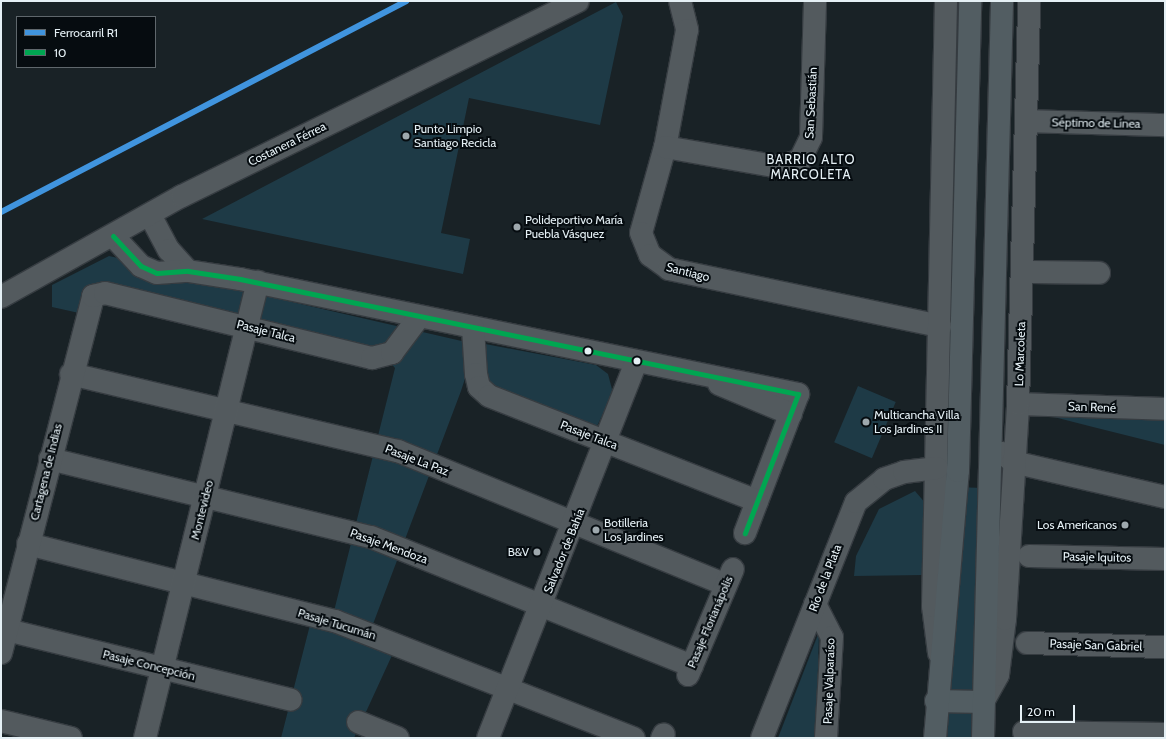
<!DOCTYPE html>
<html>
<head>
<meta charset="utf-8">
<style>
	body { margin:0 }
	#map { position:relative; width:1166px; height:739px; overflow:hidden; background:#192226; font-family:Cabin,sans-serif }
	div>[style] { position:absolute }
	.green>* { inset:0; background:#1e3a46; transform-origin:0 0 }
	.roads { filter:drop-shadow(1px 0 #363c41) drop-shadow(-1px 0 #363c41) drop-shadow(0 1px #363c41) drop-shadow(0 -1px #363c41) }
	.street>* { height:22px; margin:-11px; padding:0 11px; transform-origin:11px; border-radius:11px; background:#535a5e }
	.secondary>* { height:22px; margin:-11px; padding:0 11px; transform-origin:11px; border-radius:11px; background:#525d62 }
	.bus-1>* { height:5px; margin:-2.5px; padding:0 2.5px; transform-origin:2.5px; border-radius:2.5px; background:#00a651 }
	.rail-1>* { height:6px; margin:-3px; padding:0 3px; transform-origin:3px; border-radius:3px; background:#4094de }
	.dots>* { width:11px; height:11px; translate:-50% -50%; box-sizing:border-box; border:2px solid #060c10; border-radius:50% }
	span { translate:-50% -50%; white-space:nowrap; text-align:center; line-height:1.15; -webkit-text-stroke:4px #060c10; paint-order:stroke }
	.street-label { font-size:12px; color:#e5f0f5 }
	.poi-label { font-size:12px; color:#e5f0f5 }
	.left { translate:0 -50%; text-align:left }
	.right { translate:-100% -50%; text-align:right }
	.neighbourhood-label { font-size:13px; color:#e5f0f5; letter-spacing:1px }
	.frame { position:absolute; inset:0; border:2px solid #e5f0f5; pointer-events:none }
	.legend { position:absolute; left:16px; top:16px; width:140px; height:52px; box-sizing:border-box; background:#060c10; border:1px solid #5f676c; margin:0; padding:5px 7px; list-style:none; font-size:12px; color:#e5f0f5 }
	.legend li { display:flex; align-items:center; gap:8px; height:20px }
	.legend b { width:20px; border:1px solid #5f676c }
	.scale { position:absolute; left:1020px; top:705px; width:55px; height:18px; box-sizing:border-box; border:2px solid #e5f0f5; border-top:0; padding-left:5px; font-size:12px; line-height:14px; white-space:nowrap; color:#e5f0f5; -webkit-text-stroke:3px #060c10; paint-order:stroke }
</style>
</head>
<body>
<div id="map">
	<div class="green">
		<i style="clip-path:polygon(616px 2px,623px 16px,600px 125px,469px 98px,441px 233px,470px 239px,463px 274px,202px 219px)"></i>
		<i style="clip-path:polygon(109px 256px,118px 258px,140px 276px,235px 289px,466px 342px,470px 363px,461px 391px,367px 640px,394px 651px,354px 738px,281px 738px,311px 621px,331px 623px,395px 368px,380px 351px,92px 287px,79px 313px,52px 307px,52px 285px)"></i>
		<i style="clip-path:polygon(480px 343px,596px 365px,608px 374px,613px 393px,597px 426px,483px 386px)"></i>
		<i style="left:858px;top:386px;width:41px;height:61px;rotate:23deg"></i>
		<i style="clip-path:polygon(1050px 416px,1165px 416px,1165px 445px,1093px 427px)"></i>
		<i style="left:983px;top:488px;width:250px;height:27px;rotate:92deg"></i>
		<i style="clip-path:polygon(915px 491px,927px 505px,924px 575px,854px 576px,856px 556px,879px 509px)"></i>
		<i style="clip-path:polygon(819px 632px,816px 738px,778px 738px)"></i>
	</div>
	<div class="roads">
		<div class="street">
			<i style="left:680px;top:1px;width:30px;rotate:76deg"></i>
			<i style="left:687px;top:30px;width:119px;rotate:100.6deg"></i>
			<i style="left:665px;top:147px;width:89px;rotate:105.6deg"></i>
			<i style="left:641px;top:233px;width:24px;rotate:68deg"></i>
			<i style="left:650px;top:255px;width:24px;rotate:36deg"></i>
			<i style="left:669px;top:269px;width:277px;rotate:11.9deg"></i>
			<i style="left:1027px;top:121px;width:138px;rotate:1.7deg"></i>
			<i style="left:665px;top:147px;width:117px;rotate:9.9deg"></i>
			<i style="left:780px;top:167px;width:21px;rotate:-19deg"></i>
			<i style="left:800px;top:160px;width:25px;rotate:-64deg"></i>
			<i style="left:811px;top:137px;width:136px;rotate:-88.3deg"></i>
			<i style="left:150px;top:215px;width:40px;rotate:62deg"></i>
			<i style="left:169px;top:250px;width:28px;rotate:48deg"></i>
			<i style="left:113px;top:236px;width:41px;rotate:47deg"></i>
			<i style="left:141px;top:266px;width:17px;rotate:24deg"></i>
			<i style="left:157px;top:273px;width:31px;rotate:-4deg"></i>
			<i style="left:188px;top:271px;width:53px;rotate:8.7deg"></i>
			<i style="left:240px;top:279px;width:570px;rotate:11.65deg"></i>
			<i style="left:798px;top:394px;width:149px;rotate:110.9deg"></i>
			<i style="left:1022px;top:272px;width:77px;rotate:0.7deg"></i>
			<i style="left:1px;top:297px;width:207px;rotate:-29.2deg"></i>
			<i style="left:182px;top:196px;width:441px;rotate:-26.2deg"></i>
			<i style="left:473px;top:328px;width:46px;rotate:86.3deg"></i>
			<i style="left:476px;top:374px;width:13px;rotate:77deg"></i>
			<i style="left:479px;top:387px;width:13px;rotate:42deg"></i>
			<i style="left:489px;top:396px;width:288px;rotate:21.4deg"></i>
			<i style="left:71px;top:374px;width:336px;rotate:13.3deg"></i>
			<i style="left:398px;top:451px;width:354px;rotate:22.2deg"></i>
			<i style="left:719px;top:384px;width:78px;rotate:22.6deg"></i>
			<i style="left:1018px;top:404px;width:147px;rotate:1.9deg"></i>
			<i style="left:1003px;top:453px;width:13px;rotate:42deg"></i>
			<i style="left:1013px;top:462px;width:156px;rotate:13deg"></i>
			<i style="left:50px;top:459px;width:330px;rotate:13.7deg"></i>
			<i style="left:371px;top:537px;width:346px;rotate:21.9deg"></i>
			<i style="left:28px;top:544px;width:317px;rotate:14.1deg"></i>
			<i style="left:335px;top:621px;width:321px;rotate:21.4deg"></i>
			<i style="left:1029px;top:556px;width:136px;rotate:1.3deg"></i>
			<i style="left:815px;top:604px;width:37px;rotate:63deg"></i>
			<i style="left:832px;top:637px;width:101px;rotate:93.4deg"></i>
			<i style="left:7px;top:630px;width:292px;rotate:13.8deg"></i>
			<i style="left:1027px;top:643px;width:138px;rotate:1.7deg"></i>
			<i style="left:1px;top:653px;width:369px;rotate:-75.5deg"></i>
			<i style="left:93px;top:296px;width:12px;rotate:-14deg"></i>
			<i style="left:105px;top:293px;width:275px;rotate:13.7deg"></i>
			<i style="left:372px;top:358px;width:21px;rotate:-14deg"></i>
			<i style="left:392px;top:353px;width:45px;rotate:-53.1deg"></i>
			<i style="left:939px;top:653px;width:47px;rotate:-97.3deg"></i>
			<i style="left:933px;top:606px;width:605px;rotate:-88.77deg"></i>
			<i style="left:688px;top:675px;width:115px;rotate:-67deg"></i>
			<i style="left:983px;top:702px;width:31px;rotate:-61deg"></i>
			<i style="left:998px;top:675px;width:56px;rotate:-82.9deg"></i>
			<i style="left:1005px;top:619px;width:215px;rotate:-86.5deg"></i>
			<i style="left:1018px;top:404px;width:403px;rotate:-88.4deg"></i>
			<i style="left:1px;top:721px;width:72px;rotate:13.7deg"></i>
			<i style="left:358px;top:722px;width:43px;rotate:21.8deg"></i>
			<i style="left:1024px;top:732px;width:141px;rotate:0.8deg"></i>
			<i style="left:145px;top:738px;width:470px;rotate:-76.1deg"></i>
			<i style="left:488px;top:738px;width:403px;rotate:-68.5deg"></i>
			<i style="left:662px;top:738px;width:4px;rotate:-63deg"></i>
			<i style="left:762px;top:738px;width:254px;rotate:-68.3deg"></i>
			<i style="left:856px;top:502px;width:36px;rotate:-39deg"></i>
			<i style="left:884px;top:479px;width:21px;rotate:-19deg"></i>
			<i style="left:904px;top:472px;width:33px;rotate:-7deg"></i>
		</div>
		<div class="secondary">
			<i style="left:936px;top:701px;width:47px;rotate:1.2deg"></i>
			<i style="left:935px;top:738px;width:268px;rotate:-85.1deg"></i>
			<i style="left:958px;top:471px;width:470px;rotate:-88.5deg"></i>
			<i style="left:983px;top:738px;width:737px;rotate:-88.52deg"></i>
		</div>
	</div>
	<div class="bus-1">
		<i style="left:113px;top:236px;width:41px;rotate:47deg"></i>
		<i style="left:141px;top:266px;width:17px;rotate:24deg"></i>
		<i style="left:157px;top:273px;width:31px;rotate:-4deg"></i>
		<i style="left:188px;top:271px;width:53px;rotate:8.7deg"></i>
		<i style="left:240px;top:279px;width:570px;rotate:11.65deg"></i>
		<i style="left:798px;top:394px;width:149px;rotate:110.9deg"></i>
	</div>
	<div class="rail-1">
		<i style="left:1px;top:212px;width:457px;rotate:-27.5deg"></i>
	</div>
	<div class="dots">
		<i style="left:406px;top:136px;background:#9ea8ad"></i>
		<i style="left:517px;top:227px;background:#9ea8ad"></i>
		<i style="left:588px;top:351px;background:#e5f0f5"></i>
		<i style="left:637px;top:361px;background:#e5f0f5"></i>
		<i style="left:866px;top:422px;background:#9ea8ad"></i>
		<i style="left:1125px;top:525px;background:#9ea8ad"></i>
		<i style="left:596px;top:530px;background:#9ea8ad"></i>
		<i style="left:537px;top:552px;background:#9ea8ad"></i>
	</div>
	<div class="street-label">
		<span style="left:811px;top:103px;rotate:-87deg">San Sebastián</span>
		<span style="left:1096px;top:123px;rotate:1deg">Séptimo de Línea</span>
		<span style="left:287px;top:144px;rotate:-26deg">Costanera Férrea</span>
		<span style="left:688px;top:272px;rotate:14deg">Santiago</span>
		<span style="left:266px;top:331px;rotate:14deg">Pasaje Talca</span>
		<span style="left:1020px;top:354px;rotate:-88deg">Lo Marcoleta</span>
		<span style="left:1092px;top:407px;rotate:2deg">San René</span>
		<span style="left:589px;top:435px;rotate:21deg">Pasaje Talca</span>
		<span style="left:417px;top:460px;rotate:21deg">Pasaje La Paz</span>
		<span style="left:46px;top:472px;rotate:-76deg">Cartagena de Indias</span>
		<span style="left:202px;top:510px;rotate:-76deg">Montevideo</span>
		<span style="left:389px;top:546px;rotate:20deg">Pasaje Mendoza</span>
		<span style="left:564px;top:551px;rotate:-68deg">Salvador de Bahía</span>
		<span style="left:1097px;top:557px;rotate:1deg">Pasaje Iquitos</span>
		<span style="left:825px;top:578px;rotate:-69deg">Río de la Plata</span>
		<span style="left:710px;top:622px;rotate:-67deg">Pasaje Florianápolis</span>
		<span style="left:337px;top:624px;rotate:17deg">Pasaje Tucumán</span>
		<span style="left:1096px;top:645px;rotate:2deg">Pasaje San Gabriel</span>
		<span style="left:149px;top:665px;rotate:14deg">Pasaje Concepción</span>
		<span style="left:829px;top:681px;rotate:-88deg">Pasaje Valparaíso</span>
	</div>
	<div class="poi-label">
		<span class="left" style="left:414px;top:136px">Punto Limpio<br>Santiago Recicla</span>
		<span class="left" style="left:525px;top:227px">Polideportivo María<br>Puebla Vásquez</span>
		<span class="left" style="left:874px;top:422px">Multicancha Villa<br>Los Jardines II</span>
		<span class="left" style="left:604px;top:530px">Botilleria<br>Los Jardines</span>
		<span class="right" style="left:1117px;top:525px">Los Americanos</span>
		<span class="right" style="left:529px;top:552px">B&amp;V</span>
	</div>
	<div class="neighbourhood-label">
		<span style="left:811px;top:167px">BARRIO ALTO<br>MARCOLETA</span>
	</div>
	<div class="frame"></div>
	<ul class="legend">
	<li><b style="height:5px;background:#4094de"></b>Ferrocarril R1</li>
	<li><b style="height:5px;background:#00a651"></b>10</li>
	</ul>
	<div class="scale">20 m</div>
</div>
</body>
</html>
